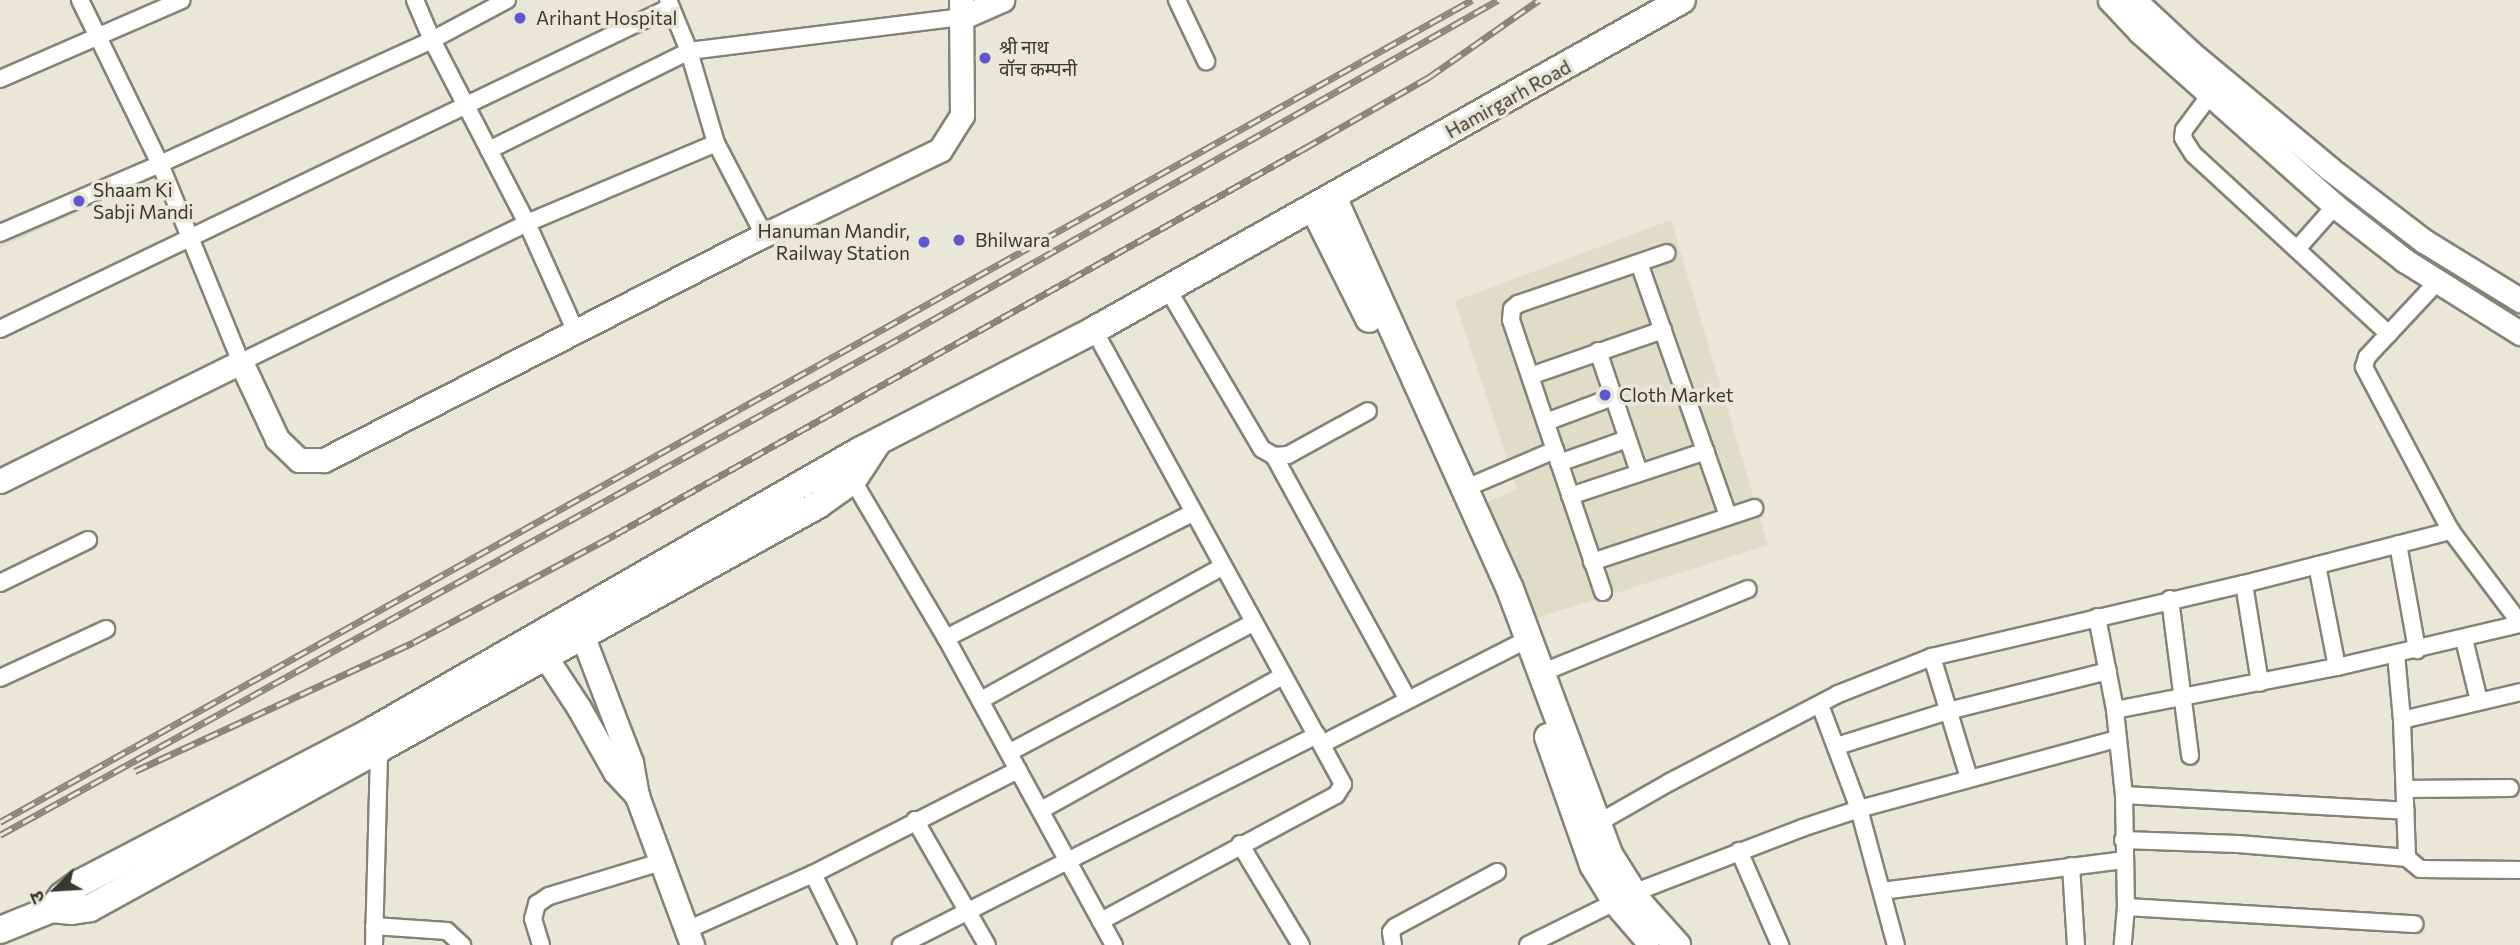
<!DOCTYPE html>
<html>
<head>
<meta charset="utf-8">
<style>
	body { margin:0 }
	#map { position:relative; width:2520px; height:945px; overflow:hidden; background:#e9e7d8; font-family:Commissioner,"Noto Sans Devanagari",sans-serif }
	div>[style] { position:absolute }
	.built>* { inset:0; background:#dfddc7 }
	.roads { filter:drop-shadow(2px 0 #858376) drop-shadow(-2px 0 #858376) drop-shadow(0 2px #858376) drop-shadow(0 -2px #858376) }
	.street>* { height:16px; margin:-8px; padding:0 8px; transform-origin:8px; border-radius:8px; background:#fff }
	.secondary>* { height:23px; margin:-11.5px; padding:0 11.5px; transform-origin:11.5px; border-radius:11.5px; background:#fff }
	.primary>* { height:26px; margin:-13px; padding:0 13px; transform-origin:13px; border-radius:13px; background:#fff }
	.rail>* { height:7px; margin-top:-3.5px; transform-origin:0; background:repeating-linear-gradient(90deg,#e9e7d8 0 13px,#87857c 0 26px); box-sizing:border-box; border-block:2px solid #87857c }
	.dots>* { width:19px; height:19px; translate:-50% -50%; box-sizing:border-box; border:4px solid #e9e7d8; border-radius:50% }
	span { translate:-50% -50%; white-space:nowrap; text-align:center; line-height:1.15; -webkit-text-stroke:7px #e9e7d8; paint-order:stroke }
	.poi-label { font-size:19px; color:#383732 }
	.left { translate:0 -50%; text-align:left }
	.right { translate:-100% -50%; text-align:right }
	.street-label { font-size:19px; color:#383732 }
	.north { position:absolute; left:21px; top:854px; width:70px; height:70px; -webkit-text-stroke:5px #e9e7d8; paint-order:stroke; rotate:246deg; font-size:19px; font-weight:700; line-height:28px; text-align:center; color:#383732 }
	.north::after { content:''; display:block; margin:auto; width:24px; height:32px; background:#383732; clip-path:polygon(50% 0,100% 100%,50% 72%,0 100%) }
</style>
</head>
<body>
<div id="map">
	<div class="built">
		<i style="clip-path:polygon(147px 162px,154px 177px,0 248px,0 224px)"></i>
		<i style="clip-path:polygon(1671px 220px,1768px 545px,1527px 621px,1483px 504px,1517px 489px,1455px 301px)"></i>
	</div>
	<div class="roads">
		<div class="street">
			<i style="left:80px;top:0;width:182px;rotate:64deg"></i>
			<i style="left:160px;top:164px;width:214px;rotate:67.8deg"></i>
			<i style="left:241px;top:362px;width:318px;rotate:-25.9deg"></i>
			<i style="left:527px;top:223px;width:205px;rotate:-22.9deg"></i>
			<i style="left:716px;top:143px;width:96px;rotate:-106.4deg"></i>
			<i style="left:689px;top:51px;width:55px;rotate:-112.4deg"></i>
			<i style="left:415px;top:0;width:43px;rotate:67deg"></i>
			<i style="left:432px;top:40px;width:206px;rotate:62.6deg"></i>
			<i style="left:527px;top:223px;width:120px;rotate:65.8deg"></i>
			<i style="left:1177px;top:0;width:68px;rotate:64.6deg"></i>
			<i style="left:0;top:79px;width:198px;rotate:-23.5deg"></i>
			<i style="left:2210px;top:95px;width:44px;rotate:126.6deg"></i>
			<i style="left:2184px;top:130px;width:8px;rotate:97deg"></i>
			<i style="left:2183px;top:138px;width:19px;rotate:58deg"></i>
			<i style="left:2193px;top:154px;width:266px;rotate:42.6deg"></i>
			<i style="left:716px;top:143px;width:104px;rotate:62.4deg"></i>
			<i style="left:489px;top:150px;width:223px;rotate:-26.3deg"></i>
			<i style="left:689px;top:51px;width:276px;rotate:-7.1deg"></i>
			<i style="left:0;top:233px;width:174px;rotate:-23.3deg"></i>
			<i style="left:160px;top:164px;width:299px;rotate:-24.5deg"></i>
			<i style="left:432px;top:40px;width:85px;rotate:-28.1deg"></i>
			<i style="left:2297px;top:249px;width:57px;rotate:-48.5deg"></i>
			<i style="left:1639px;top:263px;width:268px;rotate:70.6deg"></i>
			<i style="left:2438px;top:281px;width:104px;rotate:133.1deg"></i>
			<i style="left:2367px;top:357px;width:10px;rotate:107deg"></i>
			<i style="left:2364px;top:367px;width:186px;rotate:62.1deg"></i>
			<i style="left:2451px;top:531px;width:115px;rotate:53.1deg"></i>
			<i style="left:1167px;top:288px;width:187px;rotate:59.5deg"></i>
			<i style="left:1262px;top:449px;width:14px;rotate:30deg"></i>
			<i style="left:1274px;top:456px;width:14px;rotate:-4deg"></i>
			<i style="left:1288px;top:455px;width:91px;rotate:-28.8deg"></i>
			<i style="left:0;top:329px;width:744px;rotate:-25.64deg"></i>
			<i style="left:1094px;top:330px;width:518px;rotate:61.26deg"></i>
			<i style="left:1343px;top:784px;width:13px;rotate:122deg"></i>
			<i style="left:1336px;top:795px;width:267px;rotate:151.8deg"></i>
			<i style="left:1598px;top:351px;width:128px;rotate:71.3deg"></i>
			<i style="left:1530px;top:376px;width:141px;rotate:-19.1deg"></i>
			<i style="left:1546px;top:422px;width:72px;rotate:-20.5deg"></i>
			<i style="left:1274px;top:456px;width:278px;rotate:61.2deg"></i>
			<i style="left:1559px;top:463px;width:72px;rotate:-19.4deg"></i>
			<i style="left:1466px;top:488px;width:97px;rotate:-23.1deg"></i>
			<i style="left:1570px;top:496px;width:143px;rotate:-18.3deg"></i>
			<i style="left:2398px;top:544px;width:108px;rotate:79.8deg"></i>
			<i style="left:1592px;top:562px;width:171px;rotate:-18.4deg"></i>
			<i style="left:2317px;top:565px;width:104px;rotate:78.9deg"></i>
			<i style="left:0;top:583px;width:98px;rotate:-26deg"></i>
			<i style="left:2244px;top:584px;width:100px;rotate:80.8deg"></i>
			<i style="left:1603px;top:592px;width:287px;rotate:-108.7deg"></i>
			<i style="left:1511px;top:320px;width:11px;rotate:-85deg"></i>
			<i style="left:1512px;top:309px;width:8px;rotate:-40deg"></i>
			<i style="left:1518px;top:304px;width:157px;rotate:-18.9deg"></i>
			<i style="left:2170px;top:599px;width:158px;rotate:82.7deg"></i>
			<i style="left:2097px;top:617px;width:95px;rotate:79deg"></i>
			<i style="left:2115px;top:710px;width:85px;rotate:84deg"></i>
			<i style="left:2124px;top:795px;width:112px;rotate:89deg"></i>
			<i style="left:2126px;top:907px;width:38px;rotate:95deg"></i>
			<i style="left:946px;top:638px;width:276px;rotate:-26.9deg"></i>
			<i style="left:2464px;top:639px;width:64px;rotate:76.4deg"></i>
			<i style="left:2396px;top:654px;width:66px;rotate:84.8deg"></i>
			<i style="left:2402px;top:720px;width:138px;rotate:87.9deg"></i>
			<i style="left:2407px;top:858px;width:17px;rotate:40deg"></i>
			<i style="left:2420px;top:869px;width:100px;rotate:0.6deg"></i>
			<i style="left:1932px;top:657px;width:127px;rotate:73deg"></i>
			<i style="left:1541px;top:673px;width:223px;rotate:-22.1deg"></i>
			<i style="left:0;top:678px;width:117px;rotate:-24.8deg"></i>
			<i style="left:981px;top:700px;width:275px;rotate:-28.9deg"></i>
			<i style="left:1820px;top:705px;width:111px;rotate:69.4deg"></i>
			<i style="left:1859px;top:809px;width:141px;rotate:74.8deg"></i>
			<i style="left:2115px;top:710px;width:226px;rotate:-11deg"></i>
			<i style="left:2337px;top:667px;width:188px;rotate:-13.2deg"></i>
			<i style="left:2402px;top:720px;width:121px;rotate:-13.3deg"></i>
			<i style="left:1322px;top:744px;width:220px;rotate:-27deg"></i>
			<i style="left:1837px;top:746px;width:116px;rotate:-17.5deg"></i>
			<i style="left:1948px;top:711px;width:165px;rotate:-14deg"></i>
			<i style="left:1010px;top:752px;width:275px;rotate:-28deg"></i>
			<i style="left:1018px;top:770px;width:200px;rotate:61.3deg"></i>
			<i style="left:2405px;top:789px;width:105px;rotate:-0.5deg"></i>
			<i style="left:2124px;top:795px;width:282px;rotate:3.2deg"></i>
			<i style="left:1041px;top:810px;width:277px;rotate:-29deg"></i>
			<i style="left:915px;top:820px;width:144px;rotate:60.1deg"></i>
			<i style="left:1598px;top:823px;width:83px;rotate:-29.7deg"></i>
			<i style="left:1670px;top:782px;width:190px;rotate:-27.6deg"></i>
			<i style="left:1838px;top:694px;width:101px;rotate:-21.5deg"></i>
			<i style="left:1932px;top:657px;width:320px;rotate:-13.2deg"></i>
			<i style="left:2244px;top:584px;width:214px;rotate:-14.4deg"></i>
			<i style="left:2123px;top:840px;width:115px;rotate:2deg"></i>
			<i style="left:2238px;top:844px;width:170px;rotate:4.7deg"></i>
			<i style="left:1240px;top:844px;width:118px;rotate:58.9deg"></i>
			<i style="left:1739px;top:851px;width:103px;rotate:66.4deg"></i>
			<i style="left:2071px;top:866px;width:79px;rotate:86.4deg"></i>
			<i style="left:813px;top:874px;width:230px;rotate:-26.9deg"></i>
			<i style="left:1018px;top:770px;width:150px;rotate:-118.6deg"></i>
			<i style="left:946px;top:638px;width:191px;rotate:-120.6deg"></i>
			<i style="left:1882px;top:891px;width:245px;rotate:-7.3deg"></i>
			<i style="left:2126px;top:907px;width:289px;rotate:3.4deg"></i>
			<i style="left:374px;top:926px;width:73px;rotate:3.9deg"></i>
			<i style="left:447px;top:931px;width:21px;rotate:43deg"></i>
			<i style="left:687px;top:930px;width:138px;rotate:-24deg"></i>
			<i style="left:813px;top:874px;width:79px;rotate:63.8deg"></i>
			<i style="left:374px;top:945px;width:196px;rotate:-88.5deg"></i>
			<i style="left:541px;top:945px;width:27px;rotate:-107deg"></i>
			<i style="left:533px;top:919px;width:16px;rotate:-75deg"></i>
			<i style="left:537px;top:904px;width:14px;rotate:-34deg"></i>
			<i style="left:549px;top:896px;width:117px;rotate:-16.9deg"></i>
			<i style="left:901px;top:945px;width:466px;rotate:-26.8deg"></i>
			<i style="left:1393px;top:945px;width:13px;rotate:-99deg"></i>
			<i style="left:1391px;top:932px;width:6px;rotate:-51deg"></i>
			<i style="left:1395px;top:927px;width:116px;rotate:-28.3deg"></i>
			<i style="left:1528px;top:945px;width:117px;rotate:-26.3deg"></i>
			<i style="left:1633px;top:893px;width:181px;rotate:-21deg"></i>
			<i style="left:1802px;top:828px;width:60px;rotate:-18.4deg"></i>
			<i style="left:1859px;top:809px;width:267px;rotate:-15.2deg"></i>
		</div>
		<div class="secondary">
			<i style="left:2110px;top:0;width:44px;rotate:46.8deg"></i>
			<i style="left:2140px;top:32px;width:261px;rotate:41.7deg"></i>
			<i style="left:2335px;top:206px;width:88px;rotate:38deg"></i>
			<i style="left:2404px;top:260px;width:137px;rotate:32.2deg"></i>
			<i style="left:2134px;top:0;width:78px;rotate:42.9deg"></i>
			<i style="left:2191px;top:53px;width:181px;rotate:39.8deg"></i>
			<i style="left:2330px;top:169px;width:118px;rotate:37.5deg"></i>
			<i style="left:2424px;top:241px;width:113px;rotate:31.6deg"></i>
			<i style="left:963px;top:17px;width:43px;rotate:-23.6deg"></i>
			<i style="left:0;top:481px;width:269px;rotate:-26.3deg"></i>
			<i style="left:241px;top:362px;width:85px;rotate:64.9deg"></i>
			<i style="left:277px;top:439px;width:30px;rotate:44deg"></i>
			<i style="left:299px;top:460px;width:25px"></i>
			<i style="left:324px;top:460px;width:494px;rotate:-27.1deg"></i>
			<i style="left:764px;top:235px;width:195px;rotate:-25.8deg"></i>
			<i style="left:940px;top:150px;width:41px;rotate:-57.8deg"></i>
			<i style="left:962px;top:115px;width:115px;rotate:-90.5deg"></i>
			<i style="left:576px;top:619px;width:153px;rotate:69deg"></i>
			<i style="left:631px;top:762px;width:35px;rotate:80deg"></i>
			<i style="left:637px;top:796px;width:159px;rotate:69.7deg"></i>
			<i style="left:535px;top:641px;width:80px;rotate:56.7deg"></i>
			<i style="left:579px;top:708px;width:73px;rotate:60.6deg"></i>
			<i style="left:615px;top:772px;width:33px;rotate:47deg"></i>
		</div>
		<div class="primary">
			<i style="left:1333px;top:197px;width:430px;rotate:65.7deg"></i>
			<i style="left:1510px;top:589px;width:285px;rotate:69.5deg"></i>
			<i style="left:1610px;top:856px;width:58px;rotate:57.7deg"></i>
			<i style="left:1641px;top:905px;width:54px;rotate:48deg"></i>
			<i style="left:1313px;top:207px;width:125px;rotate:63.4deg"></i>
			<i style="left:1548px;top:737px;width:136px;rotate:70.6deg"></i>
			<i style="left:1593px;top:865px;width:44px;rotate:58.1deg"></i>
			<i style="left:1616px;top:902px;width:48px;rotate:49.3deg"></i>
			<i style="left:52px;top:909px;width:16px;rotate:-52deg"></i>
			<i style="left:62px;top:896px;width:22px;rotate:-36deg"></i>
			<i style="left:80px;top:883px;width:327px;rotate:-27.5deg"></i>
			<i style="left:370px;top:732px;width:566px;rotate:-29.87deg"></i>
			<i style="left:861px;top:450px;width:262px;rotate:-27.2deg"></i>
			<i style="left:1094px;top:330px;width:674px;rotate:-29.3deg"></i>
			<i style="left:0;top:930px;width:56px;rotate:-22deg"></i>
			<i style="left:52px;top:909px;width:20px;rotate:6deg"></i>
			<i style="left:72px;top:911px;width:18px;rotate:-9deg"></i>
			<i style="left:90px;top:908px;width:330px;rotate:-28.8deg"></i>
			<i style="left:379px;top:749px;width:502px;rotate:-29.07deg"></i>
			<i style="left:818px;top:505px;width:43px;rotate:-35.5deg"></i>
			<i style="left:853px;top:480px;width:42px;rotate:-56.7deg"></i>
		</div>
	</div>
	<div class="rail">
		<i style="left:135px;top:771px;width:307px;rotate:-24.8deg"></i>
		<i style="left:414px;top:642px;width:229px;rotate:-28.1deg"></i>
		<i style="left:616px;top:534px;width:790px;rotate:-29.26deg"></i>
		<i style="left:1305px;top:148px;width:143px;rotate:-29.8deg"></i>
		<i style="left:1429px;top:77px;width:134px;rotate:-35deg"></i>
		<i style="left:0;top:822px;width:1686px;rotate:-29.18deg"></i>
		<i style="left:0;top:835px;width:1012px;rotate:-28.9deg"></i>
		<i style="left:886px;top:346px;width:703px;rotate:-29.48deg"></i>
	</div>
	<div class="dots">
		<i style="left:520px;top:18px;background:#5f57cf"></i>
		<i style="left:985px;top:58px;background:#5f57cf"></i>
		<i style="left:79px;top:201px;background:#5f57cf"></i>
		<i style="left:959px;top:240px;background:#5f57cf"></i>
		<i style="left:924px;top:242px;background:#5f57cf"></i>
		<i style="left:1605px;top:395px;background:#5f57cf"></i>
	</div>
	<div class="poi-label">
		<span class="left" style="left:536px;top:18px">Arihant Hospital</span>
		<span class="left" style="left:999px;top:58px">श्री नाथ<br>वॉच कम्पनी</span>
		<span class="left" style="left:93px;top:201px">Shaam Ki<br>Sabji Mandi</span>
		<span class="right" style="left:910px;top:242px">Hanuman Mandir,<br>Railway Station</span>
		<span class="left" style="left:975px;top:240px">Bhilwara</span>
		<span class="left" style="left:1619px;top:395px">Cloth Market</span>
	</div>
	<div class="street-label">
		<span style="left:1508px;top:99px;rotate:-29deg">Hamirgarh Road</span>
	</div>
	<div class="north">उ</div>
</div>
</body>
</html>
